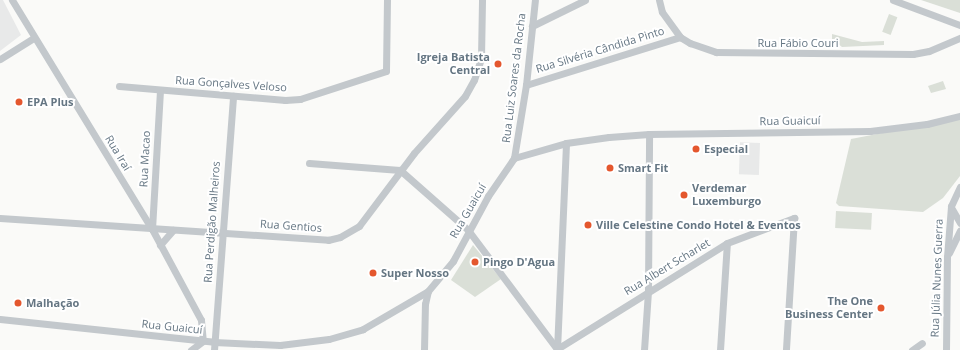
<!DOCTYPE html>
<html>
<head>
<meta charset="utf-8">
<style>
	body { margin:0 }
	#map { position:relative; width:960px; height:350px; overflow:hidden; background:#fafaf8; font-family:"Open Sans",sans-serif }
	div>[style] { position:absolute }
	.built>* { inset:0; background:#e8e9e9; transform-origin:0 0 }
	.green>* { inset:0; background:#dadfd7; transform-origin:0 0 }
	.minor>* { height:7px; margin:-3.5px; padding:0 3.5px; transform-origin:3.5px; border-radius:3.5px; background:#c3c8cc }
	.dots>* { width:11px; height:11px; translate:-50% -50%; box-sizing:border-box; border:2px solid #fff; border-radius:50% }
	span { translate:-50% -50%; white-space:nowrap; text-align:center; line-height:1.15; -webkit-text-stroke:4px #fff; paint-order:stroke }
	.street-label { font-size:11px; color:#657683 }
	.poi-label { font-size:11px; color:#657683; font-weight:700 }
	.right { translate:-100% -50%; text-align:right }
	.left { translate:0 -50%; text-align:left }
</style>
</head>
<body>
<div id="map">
	<div class="built">
		<i style="clip-path:polygon(0 0,3px 0,21px 35px,0 51px)"></i>
		<i style="left:760px;top:143px;width:32px;height:20px;rotate:92deg"></i>
	</div>
	<div class="green">
		<i style="clip-path:polygon(921px 0,960px 0,960px 13px)"></i>
		<i style="left:889px;top:14px;width:9px;height:19px;rotate:21deg"></i>
		<i style="clip-path:polygon(832px 34px,862px 42px,884px 41px,884px 45px,842px 47px,832px 39px)"></i>
		<i style="clip-path:polygon(943px 81px,946px 89px,931px 93px,928px 86px)"></i>
		<i style="clip-path:polygon(960px 118px,960px 176px,943px 198px,923px 212px,839px 206px,836px 203px,851px 139px)"></i>
		<i style="left:836px;top:211px;width:36px;height:17px;rotate:3deg"></i>
		<i style="clip-path:polygon(473px 245px,501px 279px,475px 297px,451px 280px)"></i>
	</div>
	<div class="minor">
		<i style="left:12px;top:0;width:268px;rotate:58.6deg"></i>
		<i style="left:152px;top:229px;width:103px;rotate:61.7deg"></i>
		<i style="left:201px;top:320px;width:21px;rotate:85deg"></i>
		<i style="left:659px;top:0;width:12px;rotate:76deg"></i>
		<i style="left:662px;top:12px;width:31px;rotate:54deg"></i>
		<i style="left:680px;top:37px;width:12px;rotate:31deg"></i>
		<i style="left:690px;top:43px;width:28px;rotate:19deg"></i>
		<i style="left:716px;top:52px;width:197px;rotate:0.6deg"></i>
		<i style="left:913px;top:54px;width:16px;rotate:-11deg"></i>
		<i style="left:929px;top:51px;width:34px;rotate:-23deg"></i>
		<i style="left:893px;top:0;width:72px;rotate:20.5deg"></i>
		<i style="left:532px;top:26px;width:59px;rotate:-26.1deg"></i>
		<i style="left:0;top:59px;width:40px;rotate:-32deg"></i>
		<i style="left:526px;top:85px;width:161px;rotate:-17.3deg"></i>
		<i style="left:119px;top:86px;width:167px;rotate:4.8deg"></i>
		<i style="left:285px;top:100px;width:15px;rotate:-4deg"></i>
		<i style="left:300px;top:99px;width:90px;rotate:-18deg"></i>
		<i style="left:386px;top:71px;width:71px;rotate:-89.2deg"></i>
		<i style="left:514px;top:158px;width:74px;rotate:-80.7deg"></i>
		<i style="left:526px;top:85px;width:85px;rotate:-84deg"></i>
		<i style="left:309px;top:163px;width:91px;rotate:4.4deg"></i>
		<i style="left:400px;top:170px;width:91px;rotate:41.4deg"></i>
		<i style="left:468px;top:230px;width:149px;rotate:53.2deg"></i>
		<i style="left:952px;top:209px;width:16px;rotate:60deg"></i>
		<i style="left:0;top:218px;width:329px;rotate:3.8deg"></i>
		<i style="left:328px;top:240px;width:12px;rotate:-14deg"></i>
		<i style="left:340px;top:237px;width:22px;rotate:-30deg"></i>
		<i style="left:359px;top:226px;width:91px;rotate:-53deg"></i>
		<i style="left:414px;top:153px;width:76px;rotate:-48.2deg"></i>
		<i style="left:465px;top:96px;width:18px;rotate:-61deg"></i>
		<i style="left:474px;top:80px;width:23px;rotate:-72deg"></i>
		<i style="left:481px;top:58px;width:58px;rotate:-89deg"></i>
		<i style="left:152px;top:229px;width:139px;rotate:-86.7deg"></i>
		<i style="left:160px;top:245px;width:20px;rotate:-49deg"></i>
		<i style="left:949px;top:253px;width:25px;rotate:-64deg"></i>
		<i style="left:0;top:319px;width:215px;rotate:6.1deg"></i>
		<i style="left:214px;top:342px;width:66px;rotate:2.6deg"></i>
		<i style="left:280px;top:345px;width:49px;rotate:-7deg"></i>
		<i style="left:329px;top:339px;width:35px;rotate:-16deg"></i>
		<i style="left:363px;top:329px;width:75px;rotate:-30.3deg"></i>
		<i style="left:428px;top:291px;width:39px;rotate:-50deg"></i>
		<i style="left:453px;top:261px;width:74px;rotate:-61.7deg"></i>
		<i style="left:488px;top:196px;width:46px;rotate:-55.6deg"></i>
		<i style="left:514px;top:158px;width:54px;rotate:-16.1deg"></i>
		<i style="left:566px;top:143px;width:43px;rotate:-7.9deg"></i>
		<i style="left:609px;top:137px;width:40px;rotate:-4.3deg"></i>
		<i style="left:649px;top:134px;width:221px;rotate:-0.8deg"></i>
		<i style="left:870px;top:131px;width:57px;rotate:-7deg"></i>
		<i style="left:927px;top:124px;width:34px;rotate:-14deg"></i>
		<i style="left:557px;top:349px;width:200px;rotate:-31.9deg"></i>
		<i style="left:727px;top:243px;width:72px;rotate:-20.5deg"></i>
		<i style="left:794px;top:218px;width:132px;rotate:93.5deg"></i>
		<i style="left:191px;top:350px;width:15px;rotate:-37deg"></i>
		<i style="left:214px;top:350px;width:255px;rotate:-85.7deg"></i>
		<i style="left:424px;top:350px;width:46px;rotate:-88.8deg"></i>
		<i style="left:425px;top:304px;width:13px;rotate:-77deg"></i>
		<i style="left:557px;top:350px;width:207px;rotate:-87.5deg"></i>
		<i style="left:644px;top:350px;width:59px;rotate:-86.1deg"></i>
		<i style="left:648px;top:291px;width:157px;rotate:-89.6deg"></i>
		<i style="left:720px;top:350px;width:107px;rotate:-86.3deg"></i>
		<i style="left:912px;top:350px;width:12px;rotate:-35deg"></i>
		<i style="left:946px;top:350px;width:93px;rotate:-89.4deg"></i>
		<i style="left:947px;top:257px;width:51px;rotate:-85.5deg"></i>
		<i style="left:951px;top:206px;width:21px;rotate:-65deg"></i>
	</div>
	<div class="dots">
		<i style="left:498px;top:64px;background:#e4572e"></i>
		<i style="left:19px;top:102px;background:#e4572e"></i>
		<i style="left:696px;top:149px;background:#e4572e"></i>
		<i style="left:610px;top:168px;background:#e4572e"></i>
		<i style="left:684px;top:195px;background:#e4572e"></i>
		<i style="left:588px;top:225px;background:#e4572e"></i>
		<i style="left:475px;top:262px;background:#e4572e"></i>
		<i style="left:373px;top:273px;background:#e4572e"></i>
		<i style="left:18px;top:303px;background:#e4572e"></i>
		<i style="left:881px;top:308px;background:#e4572e"></i>
	</div>
	<div class="street-label">
		<span style="left:798px;top:43px">Rua Fábio Couri</span>
		<span style="left:600px;top:50px;rotate:-17deg">Rua Silvéria Cândida Pinto</span>
		<span style="left:514px;top:78px;rotate:-83deg">Rua Luiz Soares da Rocha</span>
		<span style="left:231px;top:84px;rotate:4deg">Rua Gonçalves Veloso</span>
		<span style="left:790px;top:121px;rotate:-1deg">Rua Guaicuí</span>
		<span style="left:118px;top:153px;rotate:59deg">Rua Iraí</span>
		<span style="left:145px;top:159px;rotate:-87deg">Rua Macao</span>
		<span style="left:468px;top:211px;rotate:-60deg">Rua Guaicuí</span>
		<span style="left:212px;top:222px;rotate:-86deg">Rua Perdigão Malheiros</span>
		<span style="left:291px;top:226px;rotate:4deg">Rua Gentios</span>
		<span style="left:667px;top:267px;rotate:-31deg">Rua Albert Scharlet</span>
		<span style="left:937px;top:278px;rotate:-88deg">Rua Júlia Nunes Guerra</span>
		<span style="left:172px;top:327px;rotate:6deg">Rua Guaicuí</span>
	</div>
	<div class="poi-label">
		<span class="right" style="left:490px;top:64px">Igreja Batista<br>Central</span>
		<span class="left" style="left:27px;top:102px">EPA Plus</span>
		<span class="left" style="left:704px;top:149px">Especial</span>
		<span class="left" style="left:618px;top:168px">Smart Fit</span>
		<span class="left" style="left:692px;top:195px">Verdemar<br>Luxemburgo</span>
		<span class="left" style="left:596px;top:225px">Ville Celestine Condo Hotel &amp; Eventos</span>
		<span class="left" style="left:483px;top:262px">Pingo D'Agua</span>
		<span class="left" style="left:381px;top:273px">Super Nosso</span>
		<span class="right" style="left:873px;top:308px">The One<br>Business Center</span>
		<span class="left" style="left:26px;top:303px">Malhação</span>
	</div>
</div>
</body>
</html>
